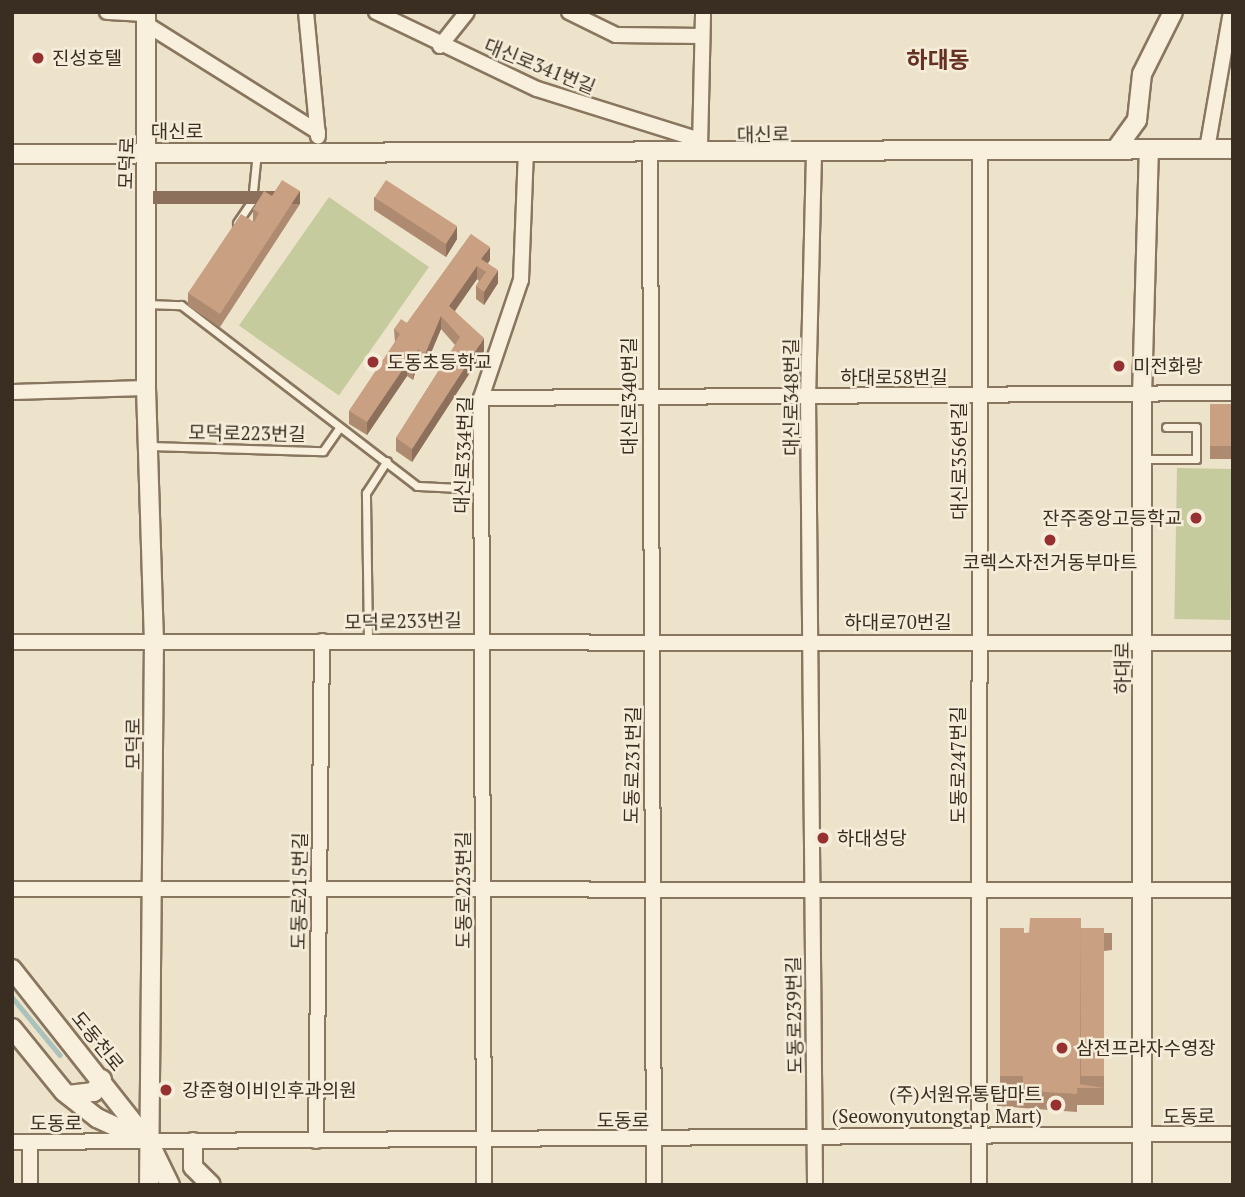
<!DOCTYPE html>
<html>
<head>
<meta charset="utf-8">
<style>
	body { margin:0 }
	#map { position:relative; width:1245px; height:1197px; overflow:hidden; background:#ede3ca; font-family:"PT Serif","Noto Sans KR",serif }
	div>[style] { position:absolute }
	.green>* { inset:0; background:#c6cb9e; transform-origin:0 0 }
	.stream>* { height:4.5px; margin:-2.25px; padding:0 2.25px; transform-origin:2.25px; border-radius:2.25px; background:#aac2bb }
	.roads { filter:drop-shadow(2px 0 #89765f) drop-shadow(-2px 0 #89765f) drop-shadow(0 2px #89765f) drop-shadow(0 -2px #89765f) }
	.service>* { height:7px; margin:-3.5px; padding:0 3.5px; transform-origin:3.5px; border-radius:3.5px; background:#f8f0dd }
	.minor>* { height:14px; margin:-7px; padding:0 7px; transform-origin:7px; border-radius:7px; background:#f8f0dd }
	.tertiary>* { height:18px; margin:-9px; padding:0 9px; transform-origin:9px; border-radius:9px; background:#f8f0dd }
	.wall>* { inset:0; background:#ad8a70; transform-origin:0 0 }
	.shaded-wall>* { inset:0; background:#8d705b; transform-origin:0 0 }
	.building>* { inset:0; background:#c9a082; transform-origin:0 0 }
	.dots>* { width:19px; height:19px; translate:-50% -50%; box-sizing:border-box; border:4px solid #f5edd9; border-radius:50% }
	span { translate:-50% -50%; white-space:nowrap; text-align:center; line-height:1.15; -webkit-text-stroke:5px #f5edd9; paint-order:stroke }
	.poi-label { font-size:19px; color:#3a2e22 }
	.left { translate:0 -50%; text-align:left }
	.right { translate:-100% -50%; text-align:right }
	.street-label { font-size:19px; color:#3a2e22 }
	.quarter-label { font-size:23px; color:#653123; font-weight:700 }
	.frame { position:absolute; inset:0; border:14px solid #3a2e22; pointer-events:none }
</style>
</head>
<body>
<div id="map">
	<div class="green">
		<i style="left:329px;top:197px;width:122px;height:157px;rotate:35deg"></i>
		<i style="left:1177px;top:468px;width:56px;height:151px;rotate:1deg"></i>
	</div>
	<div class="stream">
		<i style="left:12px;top:997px;width:75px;rotate:50.4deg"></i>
	</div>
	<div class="roads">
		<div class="service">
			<i style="left:237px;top:223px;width:27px;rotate:-56deg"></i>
			<i style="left:252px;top:201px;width:49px;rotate:-84.2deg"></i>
			<i style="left:146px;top:304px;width:35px;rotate:2deg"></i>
			<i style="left:181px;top:305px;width:297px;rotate:37.5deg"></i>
			<i style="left:417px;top:486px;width:64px;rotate:2.7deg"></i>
			<i style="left:150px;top:446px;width:173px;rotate:1.7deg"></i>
			<i style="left:323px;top:451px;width:29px;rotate:-55deg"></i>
			<i style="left:1143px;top:459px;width:53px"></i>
			<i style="left:1196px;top:459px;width:32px;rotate:-90deg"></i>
			<i style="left:1196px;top:427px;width:30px;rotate:180deg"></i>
			<i style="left:368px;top:641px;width:148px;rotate:-90.8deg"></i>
			<i style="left:366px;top:493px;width:38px;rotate:-57deg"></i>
		</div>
		<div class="minor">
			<i style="left:107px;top:12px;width:39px;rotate:3deg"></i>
			<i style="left:306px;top:12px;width:125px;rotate:84.5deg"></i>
			<i style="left:376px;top:12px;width:178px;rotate:25.6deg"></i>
			<i style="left:537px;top:89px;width:168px;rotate:17.4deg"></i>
			<i style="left:569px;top:12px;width:52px;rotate:26.1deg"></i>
			<i style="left:616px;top:35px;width:86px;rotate:0.7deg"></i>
			<i style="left:146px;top:24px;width:203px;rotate:32.1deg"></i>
			<i style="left:440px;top:46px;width:43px;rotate:-51.5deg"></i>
			<i style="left:700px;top:147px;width:135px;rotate:-88.7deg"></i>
			<i style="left:1207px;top:149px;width:139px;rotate:-80.1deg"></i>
			<i style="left:650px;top:154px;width:1031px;rotate:89.78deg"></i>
			<i style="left:814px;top:154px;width:242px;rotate:91.4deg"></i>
			<i style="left:808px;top:396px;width:789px;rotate:89.49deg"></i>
			<i style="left:12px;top:392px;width:134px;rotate:-1.7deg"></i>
			<i style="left:481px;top:398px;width:752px;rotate:-0.38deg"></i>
			<i style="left:12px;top:642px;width:1221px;rotate:0.05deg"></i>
			<i style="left:12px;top:889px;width:1221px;rotate:0.05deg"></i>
			<i style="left:316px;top:1141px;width:500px;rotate:-89.31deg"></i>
			<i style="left:12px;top:1142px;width:1221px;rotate:-0.38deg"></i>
			<i style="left:30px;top:1142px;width:43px;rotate:90deg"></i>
			<i style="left:484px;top:1185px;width:787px;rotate:-90.22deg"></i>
			<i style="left:481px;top:398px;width:125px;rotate:-71.3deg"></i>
			<i style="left:521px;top:280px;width:128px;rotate:-87.8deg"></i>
			<i style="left:979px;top:1185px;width:1031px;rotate:-89.94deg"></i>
		</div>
		<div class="tertiary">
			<i style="left:146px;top:12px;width:376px;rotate:90deg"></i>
			<i style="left:146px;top:388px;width:251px;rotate:88.2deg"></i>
			<i style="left:154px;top:639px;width:546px;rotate:90.52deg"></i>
			<i style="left:1116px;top:149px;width:36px;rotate:-54deg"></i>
			<i style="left:1137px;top:120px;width:46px;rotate:-83.8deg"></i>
			<i style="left:1142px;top:74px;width:69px;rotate:-63.4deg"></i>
			<i style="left:12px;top:154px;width:1221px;rotate:-0.23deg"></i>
			<i style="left:12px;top:969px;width:218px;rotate:51.7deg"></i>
			<i style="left:12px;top:1028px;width:82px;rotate:50.9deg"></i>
			<i style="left:64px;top:1092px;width:42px;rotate:38.2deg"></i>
			<i style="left:97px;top:1118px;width:57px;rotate:24.8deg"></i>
			<i style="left:149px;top:1142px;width:48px;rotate:64deg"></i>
			<i style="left:68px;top:1095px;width:26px;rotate:-7deg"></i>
			<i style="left:94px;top:1092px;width:15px;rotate:-58deg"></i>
			<i style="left:193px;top:1142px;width:25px;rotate:90deg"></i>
			<i style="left:193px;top:1167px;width:25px;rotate:45deg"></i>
			<i style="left:1142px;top:1185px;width:789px;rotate:-90deg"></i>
			<i style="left:1142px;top:396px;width:244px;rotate:-88.4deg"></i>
		</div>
	</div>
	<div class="wall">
		<i style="clip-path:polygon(272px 196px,300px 204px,220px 327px,188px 306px,188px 293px,253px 222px,253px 209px)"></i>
		<i style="clip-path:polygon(374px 197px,457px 239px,446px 257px,374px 210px)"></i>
		<i style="clip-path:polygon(471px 234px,490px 260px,488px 263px,498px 283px,484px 305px,476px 299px,476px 286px,479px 281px,477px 279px,455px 311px,484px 351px,412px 462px,396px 451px,396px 438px,455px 345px,441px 329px,425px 367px,418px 362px,413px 380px,407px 376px,367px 435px,349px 424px,349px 411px,395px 343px,394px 329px,407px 323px)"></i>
		<i style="left:1210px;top:404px;width:23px;height:55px"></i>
		<i style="clip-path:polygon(1000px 928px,1024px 933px,1081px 928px,1104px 933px,1112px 933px,1112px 950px,1104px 951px,1104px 1105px,1077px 1105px,1077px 1112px,997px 1106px,997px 1084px,1000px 1084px)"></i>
	</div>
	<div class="shaded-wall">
		<i style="left:300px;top:191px;width:13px;height:147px;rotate:90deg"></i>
		<i style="clip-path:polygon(457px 226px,457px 239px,446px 257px,446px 244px)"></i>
		<i style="clip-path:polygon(490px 247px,490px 260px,483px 270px,481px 259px)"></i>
		<i style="clip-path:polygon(477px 266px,477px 279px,449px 319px,449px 306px)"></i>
		<i style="clip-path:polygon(498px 270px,498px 283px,484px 305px,484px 292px)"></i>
		<i style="clip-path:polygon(441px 316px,441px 329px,425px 367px,425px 354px)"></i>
		<i style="clip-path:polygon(484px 338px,484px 351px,412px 462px,412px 449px)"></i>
		<i style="clip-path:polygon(418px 349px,418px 362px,413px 380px,413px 367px)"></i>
		<i style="clip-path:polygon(407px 363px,407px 376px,367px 435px,367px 422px)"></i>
	</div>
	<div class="building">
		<i style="clip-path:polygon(282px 180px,300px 191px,220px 314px,188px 293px,241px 214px,254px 222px,259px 213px,253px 209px,264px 191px,272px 196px)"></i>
		<i style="left:386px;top:180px;width:85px;height:21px;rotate:33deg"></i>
		<i style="clip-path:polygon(471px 234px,490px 247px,481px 259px,498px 270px,484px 292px,476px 286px,486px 272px,477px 266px,449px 306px,484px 338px,412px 449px,396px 438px,460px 337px,441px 316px,425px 354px,418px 349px,413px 367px,407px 363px,367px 422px,349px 411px,400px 334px,394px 329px,401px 319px,407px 323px)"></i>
		<i style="left:1210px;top:404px;width:23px;height:42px"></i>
		<i style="clip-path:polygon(1030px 918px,1081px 918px,1080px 1084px,1104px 1088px,1077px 1088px,1077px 1094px,997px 1089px,997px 1084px,1023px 1084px,1024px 933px,1029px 933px)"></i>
		<i style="left:1000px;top:928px;width:24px;height:148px"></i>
		<i style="left:1081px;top:928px;width:23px;height:148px"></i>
	</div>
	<div class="dots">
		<i style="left:38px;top:58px;background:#963132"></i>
		<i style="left:373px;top:362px;background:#963132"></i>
		<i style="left:1119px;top:366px;background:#963132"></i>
		<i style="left:1196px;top:518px;background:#963132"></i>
		<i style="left:1050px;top:540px;background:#963132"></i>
		<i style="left:823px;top:838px;background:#963132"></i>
		<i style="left:1062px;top:1048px;background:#963132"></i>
		<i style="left:166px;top:1090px;background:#963132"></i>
		<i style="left:1056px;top:1105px;background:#963132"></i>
	</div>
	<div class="poi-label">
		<span class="left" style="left:52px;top:58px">진성호텔</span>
		<span class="left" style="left:387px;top:362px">도동초등학교</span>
		<span class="left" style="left:1133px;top:366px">미전화랑</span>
		<span class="right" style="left:1182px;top:518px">잔주중앙고등학교</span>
		<span style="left:1050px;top:562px">코렉스자전거동부마트</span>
		<span class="left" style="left:837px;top:838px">하대성당</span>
		<span class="left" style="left:1076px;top:1048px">삼전프라자수영장</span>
		<span class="left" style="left:182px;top:1090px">강준형이비인후과의원</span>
		<span class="right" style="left:1042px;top:1105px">(주)서원유통탑마트<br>(Seowonyutongtap Mart)</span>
	</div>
	<div class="street-label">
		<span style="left:540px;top:66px;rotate:22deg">대신로341번길</span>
		<span style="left:177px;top:131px">대신로</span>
		<span style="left:763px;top:134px;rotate:-1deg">대신로</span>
		<span style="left:126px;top:163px;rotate:-88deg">모덕로</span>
		<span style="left:894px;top:377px">하대로58번길</span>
		<span style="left:629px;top:396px;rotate:-90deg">대신로340번길</span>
		<span style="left:791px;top:397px;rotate:-90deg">대신로348번길</span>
		<span style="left:247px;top:433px;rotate:1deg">모덕로223번길</span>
		<span style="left:463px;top:455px;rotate:-88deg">대신로334번길</span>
		<span style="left:959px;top:461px;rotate:-90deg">대신로356번길</span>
		<span style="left:403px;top:621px;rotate:-1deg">모덕로233번길</span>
		<span style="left:898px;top:622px">하대로70번길</span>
		<span style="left:1122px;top:668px;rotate:-90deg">하대로</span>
		<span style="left:133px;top:744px;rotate:-90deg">모덕로</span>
		<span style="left:632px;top:765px;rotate:-89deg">도동로231번길</span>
		<span style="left:958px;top:765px;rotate:-90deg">도동로247번길</span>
		<span style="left:463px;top:890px;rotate:-90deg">도동로223번길</span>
		<span style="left:299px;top:891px;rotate:-89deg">도동로215번길</span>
		<span style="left:794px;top:1015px;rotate:-91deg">도동로239번길</span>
		<span style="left:98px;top:1041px;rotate:51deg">도동천로</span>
		<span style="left:1189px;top:1116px;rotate:-1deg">도동로</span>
		<span style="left:623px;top:1120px">도동로</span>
		<span style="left:56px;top:1123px">도동로</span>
	</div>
	<div class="quarter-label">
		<span style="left:938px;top:60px">하대동</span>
	</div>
	<div class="frame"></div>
</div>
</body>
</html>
